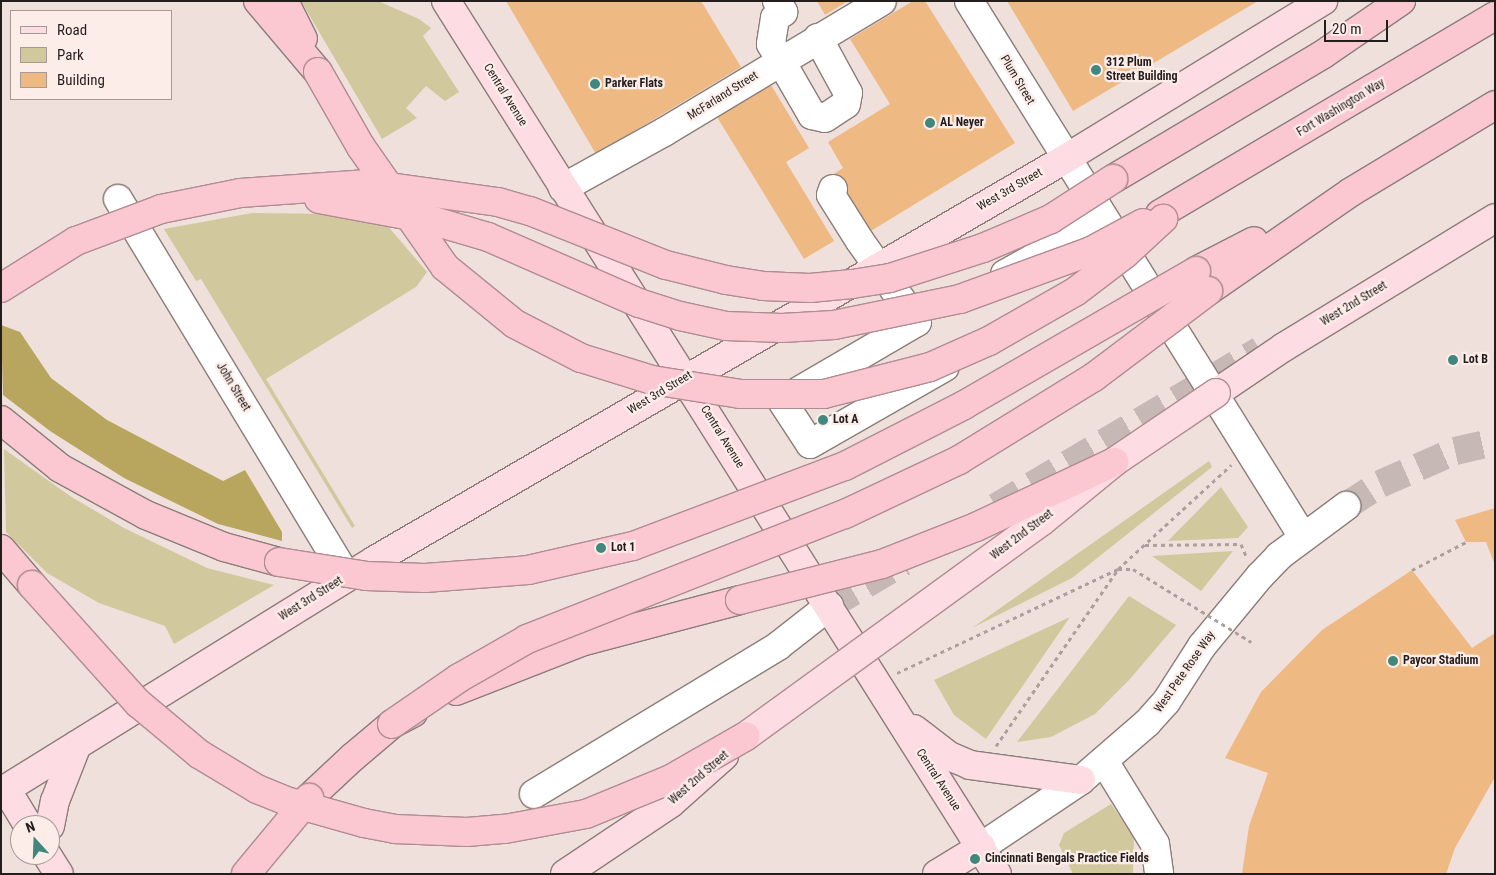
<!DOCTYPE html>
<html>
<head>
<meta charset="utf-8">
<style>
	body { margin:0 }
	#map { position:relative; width:1496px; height:875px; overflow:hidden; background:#efe0db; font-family:"Roboto Condensed",sans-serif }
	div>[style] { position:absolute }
	.green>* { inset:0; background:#d2c89e }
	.forest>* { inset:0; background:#b8a65f }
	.building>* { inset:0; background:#efb983 }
	.minor-tunnel>* { height:28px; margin-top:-14px; transform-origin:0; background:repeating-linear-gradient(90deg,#c6b9b5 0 28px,transparent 0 42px) }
	.path>* { height:3px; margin-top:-1.5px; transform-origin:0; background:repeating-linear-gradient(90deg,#aca09c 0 4px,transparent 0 8px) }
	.roads { filter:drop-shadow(1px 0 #8a7d79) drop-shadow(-1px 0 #8a7d79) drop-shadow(0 1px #8a7d79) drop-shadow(0 -1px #8a7d79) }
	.minor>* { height:28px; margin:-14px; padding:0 14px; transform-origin:14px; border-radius:14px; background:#fff }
	.major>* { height:28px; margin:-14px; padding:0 14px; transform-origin:14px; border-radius:14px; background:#fddde3 }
	.highway>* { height:28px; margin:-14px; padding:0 14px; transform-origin:14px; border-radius:14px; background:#fbc7d0 }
	.path-bridge>* { height:3px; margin-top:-1.5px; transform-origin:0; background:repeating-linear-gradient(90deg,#aca09c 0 4px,transparent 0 8px) }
	.bridges { filter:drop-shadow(1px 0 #af8c91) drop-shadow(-1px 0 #af8c91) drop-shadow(0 1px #af8c91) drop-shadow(0 -1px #af8c91) }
	.major-bridge>* { height:28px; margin:-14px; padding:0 14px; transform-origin:14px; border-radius:14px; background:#fddde3 }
	.highway-bridge>* { height:28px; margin:-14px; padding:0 14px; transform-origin:14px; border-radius:14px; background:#fbc7d0 }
	.dots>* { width:14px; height:14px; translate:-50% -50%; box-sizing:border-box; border:2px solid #fdede9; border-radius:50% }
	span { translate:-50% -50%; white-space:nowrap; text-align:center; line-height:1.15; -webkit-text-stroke:4.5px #fdede9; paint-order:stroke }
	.poi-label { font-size:12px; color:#231d1c; font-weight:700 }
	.left { translate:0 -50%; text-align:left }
	.street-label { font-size:12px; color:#231d1c }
	.frame { position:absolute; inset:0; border:2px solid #231d1c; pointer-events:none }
	.legend { position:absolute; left:10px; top:10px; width:162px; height:90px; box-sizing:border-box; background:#fdede9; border:1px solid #a69a97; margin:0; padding:6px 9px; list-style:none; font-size:15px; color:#231d1c }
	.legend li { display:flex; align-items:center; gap:10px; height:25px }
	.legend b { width:25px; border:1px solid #a69a97 }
	.north { position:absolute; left:10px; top:815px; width:50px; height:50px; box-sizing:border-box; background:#fdede9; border:1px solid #a69a97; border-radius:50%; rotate:340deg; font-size:14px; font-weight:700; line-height:20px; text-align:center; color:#231d1c }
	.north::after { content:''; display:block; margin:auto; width:18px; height:22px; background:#41877e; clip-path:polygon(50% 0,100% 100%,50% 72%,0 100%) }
	.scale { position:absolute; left:1324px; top:20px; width:64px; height:22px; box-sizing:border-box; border:2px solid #231d1c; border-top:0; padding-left:6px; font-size:15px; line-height:18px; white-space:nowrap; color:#231d1c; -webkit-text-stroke:4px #fdede9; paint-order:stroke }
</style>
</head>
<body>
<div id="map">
	<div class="green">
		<i style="clip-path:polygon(301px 1px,378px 1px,419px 19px,431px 28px,423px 36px,459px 92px,445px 101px,426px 86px,406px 108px,417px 118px,382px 139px)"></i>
		<i style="clip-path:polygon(252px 213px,328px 214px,386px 224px,427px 272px,416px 287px,266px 379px,355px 526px,352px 528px,201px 279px,196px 281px,164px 229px)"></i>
		<i style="clip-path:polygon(4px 449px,70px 496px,124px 528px,207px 568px,274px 585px,174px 644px,165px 626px,99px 603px,47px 573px,6px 532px)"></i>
		<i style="clip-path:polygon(1209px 461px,1212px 467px,1072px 578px,972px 628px)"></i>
		<i style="clip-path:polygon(1221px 487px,1248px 527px,1238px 538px,1168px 541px)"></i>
		<i style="clip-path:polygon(1233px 551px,1201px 591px,1152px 556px)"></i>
		<i style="clip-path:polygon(1129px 596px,1176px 625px,1130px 679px,1095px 714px,1051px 737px,1017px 742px)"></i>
		<i style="clip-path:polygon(1070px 617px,986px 739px,954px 715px,934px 680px)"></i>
		<i style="clip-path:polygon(1111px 804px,1134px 837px,1133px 874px,1073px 874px,1059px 845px,1064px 833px)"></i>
	</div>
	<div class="forest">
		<i style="clip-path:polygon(1px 325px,20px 332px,51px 378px,107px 420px,223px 481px,245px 470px,282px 532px,282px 541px,218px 524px,124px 478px,50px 431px,3px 395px)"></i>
	</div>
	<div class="building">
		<i style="clip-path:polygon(506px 1px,701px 1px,741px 67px,596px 154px)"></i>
		<i style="clip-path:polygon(817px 1px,848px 1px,825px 15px)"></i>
		<i style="clip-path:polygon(913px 1px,925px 1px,1015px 143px,861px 237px,826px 179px,843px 168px,828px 142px,890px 104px,850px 39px)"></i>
		<i style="clip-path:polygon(1007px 1px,1258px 1px,1073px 111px)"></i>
		<i style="clip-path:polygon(771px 85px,809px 148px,786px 162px,834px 241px,804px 259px,717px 117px)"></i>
		<i style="clip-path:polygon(1495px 508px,1495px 565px,1486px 542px,1466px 542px,1455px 520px)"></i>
		<i style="clip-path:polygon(1412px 570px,1472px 648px,1495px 633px,1495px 777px,1455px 848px,1446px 874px,1242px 874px,1249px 826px,1268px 773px,1225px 758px,1261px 692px,1322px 630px)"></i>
	</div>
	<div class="minor-tunnel">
		<i style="left:1346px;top:506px;width:40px;rotate:-32.9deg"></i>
		<i style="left:1380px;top:484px;width:82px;rotate:-23.7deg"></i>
		<i style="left:1455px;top:451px;width:41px;rotate:-12.7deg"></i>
		<i style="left:996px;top:507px;width:307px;rotate:-30.7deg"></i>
		<i style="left:829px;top:606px;width:86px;rotate:-30.7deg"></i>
	</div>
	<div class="path">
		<i style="left:1145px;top:545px;width:96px;rotate:-0.6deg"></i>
		<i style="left:1241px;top:544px;width:13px;rotate:67deg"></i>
		<i style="left:1412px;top:570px;width:61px;rotate:-27.4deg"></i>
		<i style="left:897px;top:673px;width:244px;rotate:-25.2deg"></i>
		<i style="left:1118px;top:569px;width:15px"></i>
		<i style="left:996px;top:746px;width:215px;rotate:-55.4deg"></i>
		<i style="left:1118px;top:569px;width:154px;rotate:-42.6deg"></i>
	</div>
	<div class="roads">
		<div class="minor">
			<i style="left:777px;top:1px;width:13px;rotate:61deg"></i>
			<i style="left:783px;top:12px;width:10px;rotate:143deg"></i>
			<i style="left:775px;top:18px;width:26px;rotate:99deg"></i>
			<i style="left:771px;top:44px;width:82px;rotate:60deg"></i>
			<i style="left:812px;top:115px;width:13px;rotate:13deg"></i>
			<i style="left:825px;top:118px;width:25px;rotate:-34deg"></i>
			<i style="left:846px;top:104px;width:11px;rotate:-80deg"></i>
			<i style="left:848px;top:93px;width:63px;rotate:-118.6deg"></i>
			<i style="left:969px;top:1px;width:632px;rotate:58.07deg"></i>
			<i style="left:563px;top:188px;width:115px;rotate:-29deg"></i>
			<i style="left:664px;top:132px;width:254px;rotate:-31deg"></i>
			<i style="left:833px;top:189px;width:6px;rotate:108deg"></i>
			<i style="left:831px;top:195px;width:54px;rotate:57.8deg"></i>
			<i style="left:860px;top:241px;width:99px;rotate:54.9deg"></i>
			<i style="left:917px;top:322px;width:156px;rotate:149.7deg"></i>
			<i style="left:782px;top:401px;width:51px;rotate:56.9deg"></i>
			<i style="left:810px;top:444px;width:155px;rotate:-29.7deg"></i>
			<i style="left:118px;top:199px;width:442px;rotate:58.8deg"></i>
			<i style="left:1005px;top:274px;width:105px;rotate:-29deg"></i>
			<i style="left:1097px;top:223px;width:44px;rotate:58.1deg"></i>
			<i style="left:1104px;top:761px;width:97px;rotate:58.4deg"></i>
			<i style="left:1155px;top:844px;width:30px;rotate:82deg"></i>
			<i style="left:534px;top:794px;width:285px;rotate:-31.2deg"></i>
			<i style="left:778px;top:646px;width:65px;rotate:-38.1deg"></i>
			<i style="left:981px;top:847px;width:120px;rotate:-33.8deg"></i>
			<i style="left:1081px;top:780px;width:87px;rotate:-40.8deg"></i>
			<i style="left:1147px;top:723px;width:28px;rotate:-48deg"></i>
			<i style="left:1166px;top:702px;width:67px;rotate:-57.3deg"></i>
			<i style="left:1202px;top:646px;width:91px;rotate:-50.4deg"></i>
			<i style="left:1260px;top:576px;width:28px;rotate:-46deg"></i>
			<i style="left:1279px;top:556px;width:84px;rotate:-36.7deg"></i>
		</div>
		<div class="major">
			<i style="left:446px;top:1px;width:1032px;rotate:57.74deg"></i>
			<i style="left:1216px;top:393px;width:82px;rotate:-34.1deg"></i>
			<i style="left:1284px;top:347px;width:247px;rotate:-31.4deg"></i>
			<i style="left:914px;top:729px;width:44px;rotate:37.6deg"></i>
			<i style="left:949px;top:756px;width:23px;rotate:23deg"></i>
			<i style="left:970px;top:765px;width:112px;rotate:7.7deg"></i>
			<i style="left:6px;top:789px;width:42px;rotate:58.6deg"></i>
			<i style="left:1px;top:792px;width:440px;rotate:-31.8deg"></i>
			<i style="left:375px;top:560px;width:798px;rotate:-30.16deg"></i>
			<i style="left:1065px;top:159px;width:303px;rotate:-31.5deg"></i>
			<i style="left:50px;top:826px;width:25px;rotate:-79deg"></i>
			<i style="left:55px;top:801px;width:60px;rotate:-68.6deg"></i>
			<i style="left:47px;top:855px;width:22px;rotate:58deg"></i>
			<i style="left:565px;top:874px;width:128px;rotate:-33.8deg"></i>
			<i style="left:671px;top:803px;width:71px;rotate:-41.6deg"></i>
			<i style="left:937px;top:874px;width:52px;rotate:-31.5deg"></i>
		</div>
		<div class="highway">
			<i style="left:258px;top:1px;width:93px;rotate:49.8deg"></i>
			<i style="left:284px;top:1px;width:42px;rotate:63.4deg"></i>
			<i style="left:1113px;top:179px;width:243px;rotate:-30.7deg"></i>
			<i style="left:1322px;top:55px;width:96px;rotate:-34.4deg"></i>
			<i style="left:1160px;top:214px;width:389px;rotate:-30.6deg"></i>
			<i style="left:1196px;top:271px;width:65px;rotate:-27.3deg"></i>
			<i style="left:1208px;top:291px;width:174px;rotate:-34.7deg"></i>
			<i style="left:1351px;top:192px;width:168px;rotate:-31.1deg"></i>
			<i style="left:1px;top:420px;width:76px;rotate:39.1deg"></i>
			<i style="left:60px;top:468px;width:98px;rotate:28.7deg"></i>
			<i style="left:146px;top:515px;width:84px;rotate:22.3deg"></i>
			<i style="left:224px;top:547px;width:57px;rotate:15.3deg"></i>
			<i style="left:1px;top:549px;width:48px;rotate:49.3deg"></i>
			<i style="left:456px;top:691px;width:134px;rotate:-21.4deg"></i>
			<i style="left:581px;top:642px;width:164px;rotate:-14.8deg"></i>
			<i style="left:309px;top:798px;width:60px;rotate:-43deg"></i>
			<i style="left:353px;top:757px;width:51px;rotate:-40.2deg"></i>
			<i style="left:392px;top:724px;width:24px;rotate:-28deg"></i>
		</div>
	</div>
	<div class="path-bridge">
		<i style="left:1133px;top:569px;width:139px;rotate:31.7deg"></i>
	</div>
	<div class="bridges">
		<div class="major-bridge">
			<i style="left:746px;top:736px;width:364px;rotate:-36deg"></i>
			<i style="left:1041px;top:522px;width:94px;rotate:-39.4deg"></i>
			<i style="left:1114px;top:462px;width:123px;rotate:-34.1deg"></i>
		</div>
		<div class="highway-bridge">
			<i style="left:318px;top:72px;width:86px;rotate:60.2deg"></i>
			<i style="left:361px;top:147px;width:146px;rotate:55deg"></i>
			<i style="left:445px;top:267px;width:90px;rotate:39.2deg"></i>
			<i style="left:515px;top:324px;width:74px;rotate:27.3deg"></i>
			<i style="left:581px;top:358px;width:74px;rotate:17.2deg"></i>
			<i style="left:652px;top:380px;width:89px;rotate:9deg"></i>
			<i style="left:740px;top:394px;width:84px"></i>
			<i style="left:824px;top:394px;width:109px;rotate:-14.3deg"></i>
			<i style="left:930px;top:367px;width:64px;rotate:-23.8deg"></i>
			<i style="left:989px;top:341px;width:99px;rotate:-29.7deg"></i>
			<i style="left:1075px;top:292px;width:63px;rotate:-37.2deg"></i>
			<i style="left:1125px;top:254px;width:52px;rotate:-42.6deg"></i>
			<i style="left:319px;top:199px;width:110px;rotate:10.5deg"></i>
			<i style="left:427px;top:219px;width:64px;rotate:16.4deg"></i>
			<i style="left:488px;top:237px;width:165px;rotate:23.6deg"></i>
			<i style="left:639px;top:303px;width:43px;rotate:17.6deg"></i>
			<i style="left:680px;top:316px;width:47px;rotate:12.3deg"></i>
			<i style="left:726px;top:326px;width:56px;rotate:2deg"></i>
			<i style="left:782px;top:328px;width:52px;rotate:-3.3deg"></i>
			<i style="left:834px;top:325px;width:129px;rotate:-11.7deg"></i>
			<i style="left:960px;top:299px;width:140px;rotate:-20.1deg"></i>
			<i style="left:1091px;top:251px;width:59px;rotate:-28.3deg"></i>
			<i style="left:1px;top:288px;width:89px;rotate:-32.1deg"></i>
			<i style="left:76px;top:241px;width:91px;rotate:-20.6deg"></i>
			<i style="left:161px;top:209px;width:81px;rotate:-11.4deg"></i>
			<i style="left:240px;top:193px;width:128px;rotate:-4deg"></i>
			<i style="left:368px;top:184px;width:131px;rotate:7.9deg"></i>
			<i style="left:498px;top:202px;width:33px;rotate:16deg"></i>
			<i style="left:530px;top:211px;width:146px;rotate:21.7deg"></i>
			<i style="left:666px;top:265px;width:62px;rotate:14deg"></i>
			<i style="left:726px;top:280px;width:37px;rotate:9deg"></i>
			<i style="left:763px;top:286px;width:47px;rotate:2.4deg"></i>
			<i style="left:810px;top:288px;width:42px;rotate:-5.4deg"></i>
			<i style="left:852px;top:284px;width:38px;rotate:-9deg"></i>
			<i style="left:890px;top:278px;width:98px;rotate:-17.9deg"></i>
			<i style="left:983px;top:248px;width:74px;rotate:-23.1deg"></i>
			<i style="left:1051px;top:219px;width:74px;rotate:-32.8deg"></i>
			<i style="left:279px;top:562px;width:88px;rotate:9.1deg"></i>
			<i style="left:366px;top:576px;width:59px;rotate:1.9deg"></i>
			<i style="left:425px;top:578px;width:103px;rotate:-4.4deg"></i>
			<i style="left:528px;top:570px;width:108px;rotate:-12.9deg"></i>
			<i style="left:633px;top:546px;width:227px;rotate:-20.7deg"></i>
			<i style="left:845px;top:466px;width:134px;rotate:-27.1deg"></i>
			<i style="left:964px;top:405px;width:268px;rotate:-30deg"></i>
			<i style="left:32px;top:585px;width:159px;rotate:48.1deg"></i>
			<i style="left:138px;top:703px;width:80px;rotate:39.9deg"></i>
			<i style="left:199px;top:754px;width:68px;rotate:31.1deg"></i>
			<i style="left:257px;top:789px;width:31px;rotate:22deg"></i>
			<i style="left:286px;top:801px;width:81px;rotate:15.8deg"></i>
			<i style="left:364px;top:823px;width:32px;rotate:11deg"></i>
			<i style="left:395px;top:829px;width:72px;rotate:2.4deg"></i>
			<i style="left:467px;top:832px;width:38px;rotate:-5deg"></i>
			<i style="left:505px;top:829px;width:82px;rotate:-10.5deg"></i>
			<i style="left:586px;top:814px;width:92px;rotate:-22.4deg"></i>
			<i style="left:671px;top:779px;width:86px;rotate:-29.8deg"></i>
			<i style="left:740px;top:600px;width:146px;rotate:-14.2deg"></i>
			<i style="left:882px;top:564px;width:101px;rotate:-21.5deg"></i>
			<i style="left:976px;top:527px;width:153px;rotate:-25.2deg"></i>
			<i style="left:392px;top:724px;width:81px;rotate:-34.5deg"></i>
			<i style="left:459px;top:678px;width:78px;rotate:-29.8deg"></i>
			<i style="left:527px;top:639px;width:342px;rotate:-21.5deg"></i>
			<i style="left:845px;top:514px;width:126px;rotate:-25.3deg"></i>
			<i style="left:959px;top:460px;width:158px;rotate:-31.6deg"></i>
			<i style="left:1094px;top:377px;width:143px;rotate:-37deg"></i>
			<i style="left:246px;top:874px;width:99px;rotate:-50.3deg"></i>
		</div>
	</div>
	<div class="dots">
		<i style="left:1096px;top:70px;background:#41877e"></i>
		<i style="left:595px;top:84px;background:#41877e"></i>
		<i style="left:930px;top:123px;background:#41877e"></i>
		<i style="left:1453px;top:360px;background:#41877e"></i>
		<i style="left:823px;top:420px;background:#41877e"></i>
		<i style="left:601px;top:548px;background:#41877e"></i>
		<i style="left:1393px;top:661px;background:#41877e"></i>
		<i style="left:975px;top:859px;background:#41877e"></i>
	</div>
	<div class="poi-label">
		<span class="left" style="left:1106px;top:70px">312 Plum<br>Street Building</span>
		<span class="left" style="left:605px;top:84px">Parker Flats</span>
		<span class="left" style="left:940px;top:123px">AL Neyer</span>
		<span class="left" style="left:1463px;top:360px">Lot B</span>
		<span class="left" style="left:833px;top:420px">Lot A</span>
		<span class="left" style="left:611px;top:548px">Lot 1</span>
		<span class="left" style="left:1403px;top:661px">Paycor Stadium</span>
		<span class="left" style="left:985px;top:859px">Cincinnati Bengals Practice Fields</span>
	</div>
	<div class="street-label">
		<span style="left:1017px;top:80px;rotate:59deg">Plum Street</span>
		<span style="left:505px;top:95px;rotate:58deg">Central Avenue</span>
		<span style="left:723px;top:96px;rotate:-32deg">McFarland Street</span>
		<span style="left:1341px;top:108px;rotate:-31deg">Fort Washington Way</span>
		<span style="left:1010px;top:190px;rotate:-30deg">West 3rd Street</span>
		<span style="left:1354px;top:304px;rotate:-31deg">West 2nd Street</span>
		<span style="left:233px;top:387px;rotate:59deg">John Street</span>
		<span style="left:660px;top:393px;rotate:-31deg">West 3rd Street</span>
		<span style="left:722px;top:437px;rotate:58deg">Central Avenue</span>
		<span style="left:1022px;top:535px;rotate:-37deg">West 2nd Street</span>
		<span style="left:311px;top:599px;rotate:-32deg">West 3rd Street</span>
		<span style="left:1185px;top:672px;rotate:-55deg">West Pete Rose Way</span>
		<span style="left:699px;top:778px;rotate:-41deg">West 2nd Street</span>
		<span style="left:938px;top:780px;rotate:57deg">Central Avenue</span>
	</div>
	<div class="frame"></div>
	<ul class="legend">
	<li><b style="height:6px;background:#fddde3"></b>Road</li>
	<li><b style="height:14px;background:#d2c89e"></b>Park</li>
	<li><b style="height:14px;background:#efb983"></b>Building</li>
	</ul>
	<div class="north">N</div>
	<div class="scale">20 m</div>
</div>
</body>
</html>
